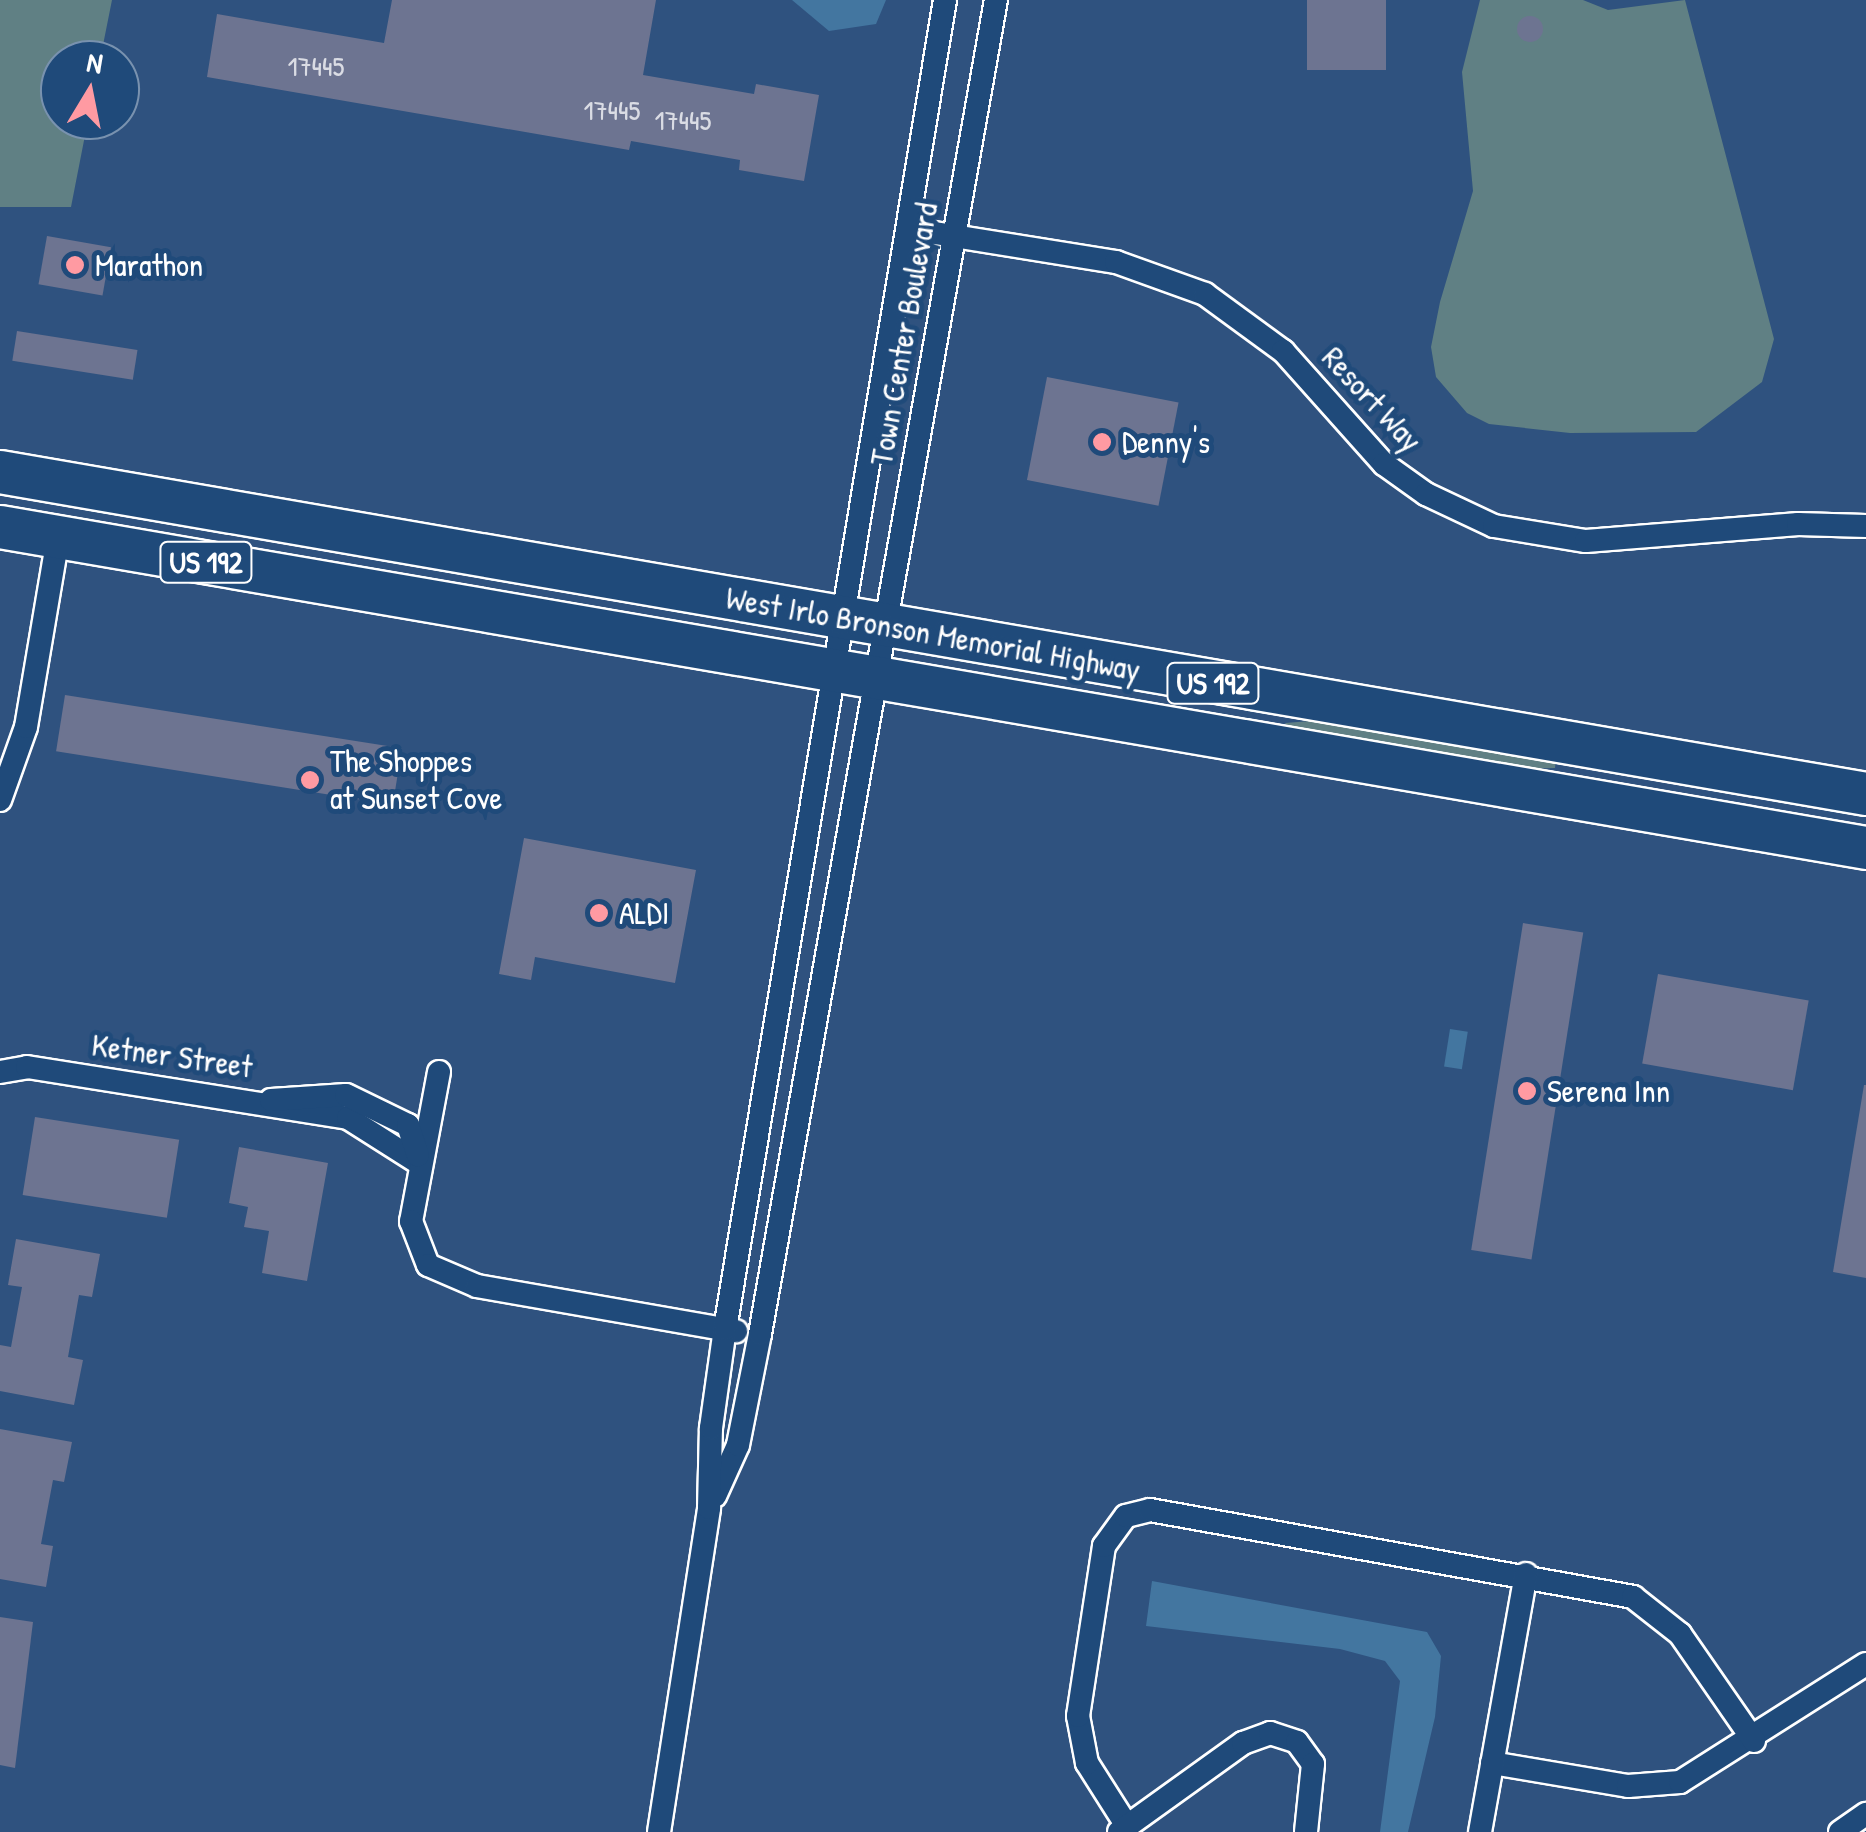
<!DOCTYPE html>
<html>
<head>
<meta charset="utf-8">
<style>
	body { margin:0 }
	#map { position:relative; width:1866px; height:1832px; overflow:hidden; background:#2f527f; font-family:"Patrick Hand",sans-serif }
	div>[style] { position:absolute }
	.green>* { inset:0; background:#608084 }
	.water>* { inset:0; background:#4376a0; transform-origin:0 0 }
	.building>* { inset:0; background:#6d7491; transform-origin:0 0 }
	.round { border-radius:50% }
	.roads { filter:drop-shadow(2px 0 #fff) drop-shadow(-2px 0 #fff) drop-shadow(0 2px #fff) drop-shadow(0 -2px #fff) }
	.street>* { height:22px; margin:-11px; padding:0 11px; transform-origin:11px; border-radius:11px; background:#1f4a7a }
	.highway>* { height:42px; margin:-21px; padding:0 21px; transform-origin:21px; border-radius:21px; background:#1f4a7a }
	.dots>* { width:28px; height:28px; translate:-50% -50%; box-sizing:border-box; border:5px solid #1f4a7a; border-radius:50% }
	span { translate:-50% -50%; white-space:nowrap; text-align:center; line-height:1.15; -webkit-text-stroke:10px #1f4a7a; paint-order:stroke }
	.number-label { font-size:28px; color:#dadce4 }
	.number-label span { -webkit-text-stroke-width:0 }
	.shield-label span { padding:2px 8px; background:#1f4a7a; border:2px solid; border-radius:8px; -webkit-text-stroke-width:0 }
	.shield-label { font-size:30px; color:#fff; font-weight:700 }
	.poi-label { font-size:32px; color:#fff }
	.left { translate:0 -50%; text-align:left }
	.street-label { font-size:32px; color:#fff }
	.north { position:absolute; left:40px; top:40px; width:100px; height:100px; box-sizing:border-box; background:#1f4a7a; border:2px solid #7992af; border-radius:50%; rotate:10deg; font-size:28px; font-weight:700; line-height:40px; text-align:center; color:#fff }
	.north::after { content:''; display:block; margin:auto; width:35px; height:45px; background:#ff9aa2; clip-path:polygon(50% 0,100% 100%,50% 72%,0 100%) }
</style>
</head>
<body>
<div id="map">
	<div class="green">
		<i style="clip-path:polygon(0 0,112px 0,100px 60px,60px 60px,60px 120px,88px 120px,71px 207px,0 207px)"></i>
		<i style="clip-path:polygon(1480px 0,1583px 0,1608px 10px,1685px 0,1774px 339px,1762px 382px,1696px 432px,1570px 433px,1489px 424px,1467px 413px,1436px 377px,1431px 347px,1440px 302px,1473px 191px,1462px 72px)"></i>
		<i style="clip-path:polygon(1323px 720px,1556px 759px,1555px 768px,1508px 769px,1292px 732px,1285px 723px)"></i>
	</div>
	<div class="water">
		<i style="clip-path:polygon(792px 0,886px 0,876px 24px,829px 31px)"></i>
		<i style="left:1450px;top:1029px;width:18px;height:38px;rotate:9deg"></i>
		<i style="clip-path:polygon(1152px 1581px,1427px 1632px,1441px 1656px,1435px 1717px,1408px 1832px,1380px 1832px,1400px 1681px,1385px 1661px,1340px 1649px,1146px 1626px)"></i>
	</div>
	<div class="building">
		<i style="clip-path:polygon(392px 0,656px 0,643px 75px,754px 94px,756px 84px,819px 95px,804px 181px,739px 170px,740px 160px,631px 141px,629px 150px,207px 77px,217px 14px,384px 43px)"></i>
		<i style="left:1307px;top:0;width:79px;height:70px"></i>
		<i class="round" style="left:1517px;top:16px;width:26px;height:26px"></i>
		<i style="left:47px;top:236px;width:65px;height:49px;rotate:10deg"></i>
		<i style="left:17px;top:331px;width:122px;height:30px;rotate:9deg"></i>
		<i style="left:1047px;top:377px;width:134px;height:105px;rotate:11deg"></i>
		<i style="left:65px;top:695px;width:341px;height:57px;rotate:9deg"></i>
		<i style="clip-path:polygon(524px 838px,696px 870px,675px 983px,535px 957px,531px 980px,499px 974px)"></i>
		<i style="left:1523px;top:923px;width:61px;height:331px;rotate:9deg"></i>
		<i style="left:1658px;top:974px;width:153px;height:91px;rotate:10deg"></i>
		<i style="clip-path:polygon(1864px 1085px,1866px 1085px,1866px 1278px,1833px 1272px)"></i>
		<i style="left:35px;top:1117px;width:146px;height:79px;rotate:9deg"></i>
		<i style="clip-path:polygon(239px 1147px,328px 1163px,307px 1281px,262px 1273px,269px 1231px,244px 1227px,248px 1207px,229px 1203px)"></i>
		<i style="clip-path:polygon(16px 1239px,100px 1254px,92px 1297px,79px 1295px,68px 1357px,83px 1360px,74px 1405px,0 1391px,0 1345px,11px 1347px,22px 1287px,8px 1285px)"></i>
		<i style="clip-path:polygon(0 1429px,72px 1442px,64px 1482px,53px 1480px,41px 1544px,53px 1546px,46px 1587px,0 1579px)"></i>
		<i style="clip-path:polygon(0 1617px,33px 1622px,15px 1768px,0 1765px)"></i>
	</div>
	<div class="roads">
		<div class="street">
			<i style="left:910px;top:229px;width:209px;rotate:9.1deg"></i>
			<i style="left:1116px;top:262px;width:95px;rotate:19.8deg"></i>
			<i style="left:1205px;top:294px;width:97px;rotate:36.2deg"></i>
			<i style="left:1283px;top:351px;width:152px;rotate:48.2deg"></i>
			<i style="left:1384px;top:464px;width:52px;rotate:35.5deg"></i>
			<i style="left:1426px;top:494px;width:75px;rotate:25.2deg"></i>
			<i style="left:1494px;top:526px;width:93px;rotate:9.3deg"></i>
			<i style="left:1586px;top:541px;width:213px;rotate:-4.6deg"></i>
			<i style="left:1798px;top:524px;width:68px;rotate:1.7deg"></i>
			<i style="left:0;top:800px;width:77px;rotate:-70.4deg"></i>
			<i style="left:26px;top:727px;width:193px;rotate:-80.4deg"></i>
			<i style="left:0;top:1072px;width:27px;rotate:-10deg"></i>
			<i style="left:27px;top:1067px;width:325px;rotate:9deg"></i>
			<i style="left:348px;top:1118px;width:84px;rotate:32.4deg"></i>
			<i style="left:439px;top:1072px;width:152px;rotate:100.6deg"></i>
			<i style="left:411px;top:1221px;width:47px;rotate:68.9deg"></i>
			<i style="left:428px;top:1265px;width:53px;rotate:23.2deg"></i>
			<i style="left:477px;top:1286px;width:263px;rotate:9.9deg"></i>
			<i style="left:271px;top:1100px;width:75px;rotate:-3.8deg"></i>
			<i style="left:346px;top:1095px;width:69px;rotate:25.8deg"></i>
			<i style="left:408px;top:1125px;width:32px;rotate:72deg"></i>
			<i style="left:715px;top:1496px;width:56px;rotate:-65.7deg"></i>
			<i style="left:738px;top:1445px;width:113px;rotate:-78.8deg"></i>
			<i style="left:760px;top:1334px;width:1355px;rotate:-79.97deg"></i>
			<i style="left:1492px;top:1763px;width:138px;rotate:9.6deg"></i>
			<i style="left:1628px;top:1786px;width:52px;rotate:-4.4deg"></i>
			<i style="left:1680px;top:1782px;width:220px;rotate:-32.4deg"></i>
			<i style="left:1127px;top:1826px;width:75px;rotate:-122.4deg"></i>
			<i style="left:1087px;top:1763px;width:48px;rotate:-100.8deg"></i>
			<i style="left:1078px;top:1716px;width:172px;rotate:-81.3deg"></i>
			<i style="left:1104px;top:1546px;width:37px;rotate:-54deg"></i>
			<i style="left:1126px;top:1516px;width:25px;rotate:-14deg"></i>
			<i style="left:1150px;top:1510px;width:491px;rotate:10.2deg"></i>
			<i style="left:1633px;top:1597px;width:60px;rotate:38.2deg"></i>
			<i style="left:1680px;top:1634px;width:130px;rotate:55.3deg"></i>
			<i style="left:659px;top:1832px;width:328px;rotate:-81.2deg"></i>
			<i style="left:709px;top:1508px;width:80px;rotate:-88.6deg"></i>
			<i style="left:711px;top:1428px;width:100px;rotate:-82deg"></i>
			<i style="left:725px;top:1329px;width:1347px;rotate:-80.6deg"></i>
			<i style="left:1119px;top:1832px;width:153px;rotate:-35.7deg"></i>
			<i style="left:1243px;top:1743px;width:29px;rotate:-20deg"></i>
			<i style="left:1270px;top:1733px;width:28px;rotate:18deg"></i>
			<i style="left:1297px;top:1742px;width:27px;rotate:54deg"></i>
			<i style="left:1313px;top:1764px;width:68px;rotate:95.9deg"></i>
			<i style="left:1480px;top:1832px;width:262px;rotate:-79.9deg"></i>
			<i style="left:1840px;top:1832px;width:32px;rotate:-35deg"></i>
		</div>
		<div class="highway">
			<i style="left:0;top:472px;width:1894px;rotate:9.79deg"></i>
			<i style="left:0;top:527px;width:1893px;rotate:9.76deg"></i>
		</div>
	</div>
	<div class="dots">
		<i style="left:75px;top:265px;background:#ff9aa2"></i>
		<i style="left:1102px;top:442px;background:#ff9aa2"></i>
		<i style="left:310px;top:780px;background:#ff9aa2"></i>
		<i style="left:599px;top:913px;background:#ff9aa2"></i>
		<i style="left:1527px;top:1091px;background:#ff9aa2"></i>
	</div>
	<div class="number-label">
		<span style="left:316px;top:66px">17445</span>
		<span style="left:612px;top:110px">17445</span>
		<span style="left:683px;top:120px">17445</span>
	</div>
	<div class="shield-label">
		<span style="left:206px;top:562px">US 192</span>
		<span style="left:1213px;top:683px">US 192</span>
	</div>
	<div class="poi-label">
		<span class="left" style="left:95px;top:265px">Marathon</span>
		<span class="left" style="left:1122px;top:442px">Denny's</span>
		<span class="left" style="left:330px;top:780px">The Shoppes<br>at Sunset Cove</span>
		<span class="left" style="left:619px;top:913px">ALDI</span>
		<span class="left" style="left:1547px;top:1091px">Serena Inn</span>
	</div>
	<div class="street-label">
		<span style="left:904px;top:334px;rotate:-80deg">Town Center Boulevard</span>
		<span style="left:1372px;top:399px;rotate:47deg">Resort Way</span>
		<span style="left:933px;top:634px;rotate:10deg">West Irlo Bronson Memorial Highway</span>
		<span style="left:172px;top:1056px;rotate:8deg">Ketner Street</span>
	</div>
	<div class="north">N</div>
</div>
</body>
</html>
